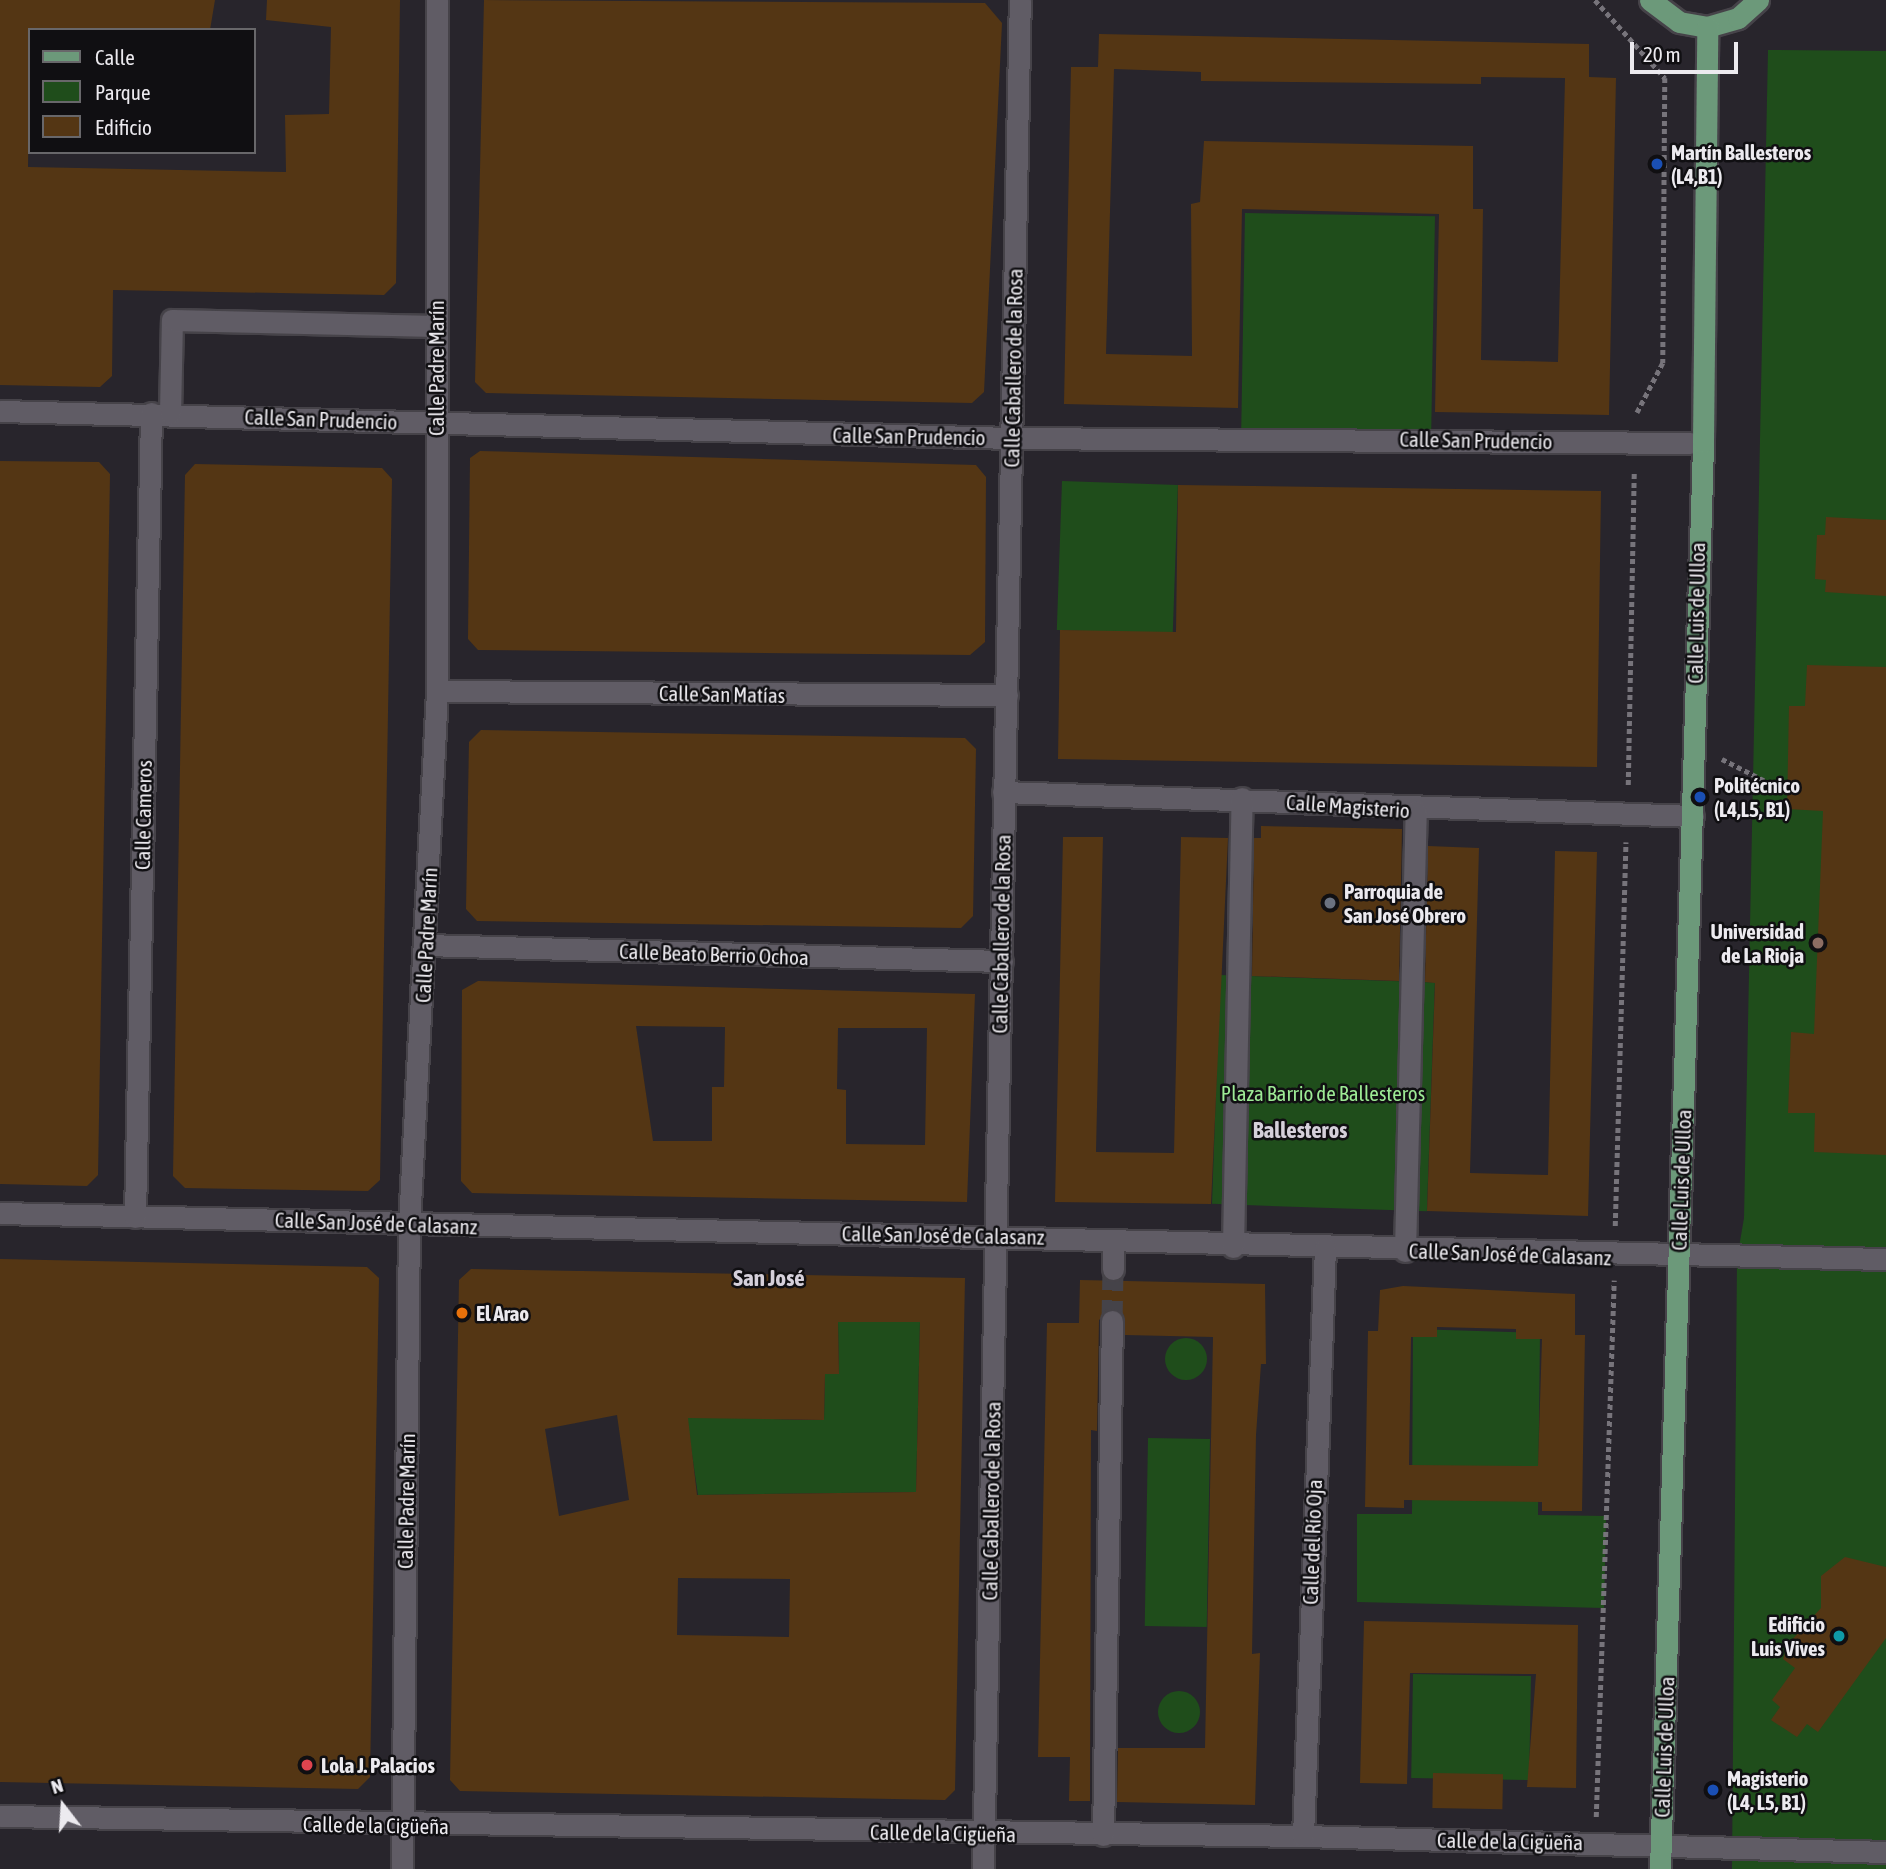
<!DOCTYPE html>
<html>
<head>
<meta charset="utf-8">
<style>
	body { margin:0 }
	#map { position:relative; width:1886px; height:1869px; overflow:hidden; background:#28252c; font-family:"Asap Condensed",sans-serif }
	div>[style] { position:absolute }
	.green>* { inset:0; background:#1f4d1b; transform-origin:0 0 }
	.round { border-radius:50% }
	.building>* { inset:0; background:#543614; transform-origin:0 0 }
	.minor-tunnel>* { height:21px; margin-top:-10.5px; transform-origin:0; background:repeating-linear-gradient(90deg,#454349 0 21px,transparent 0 31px) }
	.path>* { height:4.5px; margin-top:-2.25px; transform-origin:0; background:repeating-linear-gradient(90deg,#77747b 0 5px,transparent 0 8.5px) }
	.roads { filter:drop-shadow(2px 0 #464349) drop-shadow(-2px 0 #464349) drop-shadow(0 2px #464349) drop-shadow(0 -2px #464349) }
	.minor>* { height:21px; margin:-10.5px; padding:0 10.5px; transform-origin:10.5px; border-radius:10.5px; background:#605c65 }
	.major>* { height:21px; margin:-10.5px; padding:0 10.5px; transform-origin:10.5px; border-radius:10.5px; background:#6c997a }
	.dots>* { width:19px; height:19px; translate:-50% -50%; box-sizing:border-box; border:4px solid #100f12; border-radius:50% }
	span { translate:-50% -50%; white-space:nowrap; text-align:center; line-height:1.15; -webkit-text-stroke:5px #100f12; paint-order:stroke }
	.poi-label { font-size:21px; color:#eceaef; font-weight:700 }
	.left { translate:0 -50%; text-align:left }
	.right { translate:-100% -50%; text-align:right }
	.street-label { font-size:21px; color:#eceaef }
	.park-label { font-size:21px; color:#9dea95 }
	.neighbourhood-label { font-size:23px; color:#d5d0da; font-weight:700 }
	.legend { position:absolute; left:28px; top:28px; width:228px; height:126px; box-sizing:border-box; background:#100f12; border:2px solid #68676a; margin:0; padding:9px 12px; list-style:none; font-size:21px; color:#eceaef }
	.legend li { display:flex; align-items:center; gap:14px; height:35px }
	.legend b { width:35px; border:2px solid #68676a }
	.north { position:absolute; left:28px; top:1771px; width:70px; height:70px; -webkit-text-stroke:5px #100f12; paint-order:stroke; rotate:343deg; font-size:19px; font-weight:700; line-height:28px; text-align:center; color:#eceaef }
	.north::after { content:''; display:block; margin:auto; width:24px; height:32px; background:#eceaef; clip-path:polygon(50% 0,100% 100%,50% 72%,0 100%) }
	.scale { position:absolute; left:1630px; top:42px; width:108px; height:32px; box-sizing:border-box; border:4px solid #eceaef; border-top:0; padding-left:9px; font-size:21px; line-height:24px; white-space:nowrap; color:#eceaef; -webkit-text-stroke:5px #100f12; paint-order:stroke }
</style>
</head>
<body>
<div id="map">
	<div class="green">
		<i style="clip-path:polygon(1768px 50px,1886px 51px,1886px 1869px,1732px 1869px,1737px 1259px,1744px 1218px)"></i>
		<i style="left:1245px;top:213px;width:190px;height:225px;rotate:1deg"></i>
		<i style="left:1062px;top:481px;width:116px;height:149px;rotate:2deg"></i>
		<i style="left:1220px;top:975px;width:215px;height:229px;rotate:2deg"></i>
		<i style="clip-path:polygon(672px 1318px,772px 1419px,800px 1420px,824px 1420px,825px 1374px,839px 1374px,838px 1322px,920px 1322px,916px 1492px,698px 1495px)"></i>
		<i style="clip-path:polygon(1413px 1329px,1540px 1333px,1538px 1515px,1606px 1516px,1604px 1608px,1357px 1602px,1357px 1514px,1412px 1514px)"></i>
		<i class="round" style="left:1165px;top:1338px;width:42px;height:42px"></i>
		<i style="left:1148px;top:1438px;width:62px;height:188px;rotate:1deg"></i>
		<i style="left:1413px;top:1674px;width:118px;height:104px;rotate:1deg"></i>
		<i class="round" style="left:1158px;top:1691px;width:42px;height:42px"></i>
	</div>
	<div class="building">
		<i style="clip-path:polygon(0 0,215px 0,210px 30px,30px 30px,28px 167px,286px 172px,285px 115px,329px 114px,331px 27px,266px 20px,267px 0,400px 0,396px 283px,384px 295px,113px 290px,112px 376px,100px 387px,0 385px)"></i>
		<i style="clip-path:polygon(484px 0,985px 3px,1002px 23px,984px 392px,972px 403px,486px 393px,475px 382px)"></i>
		<i style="clip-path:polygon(evenodd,1099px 34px,1589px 44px,1589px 77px,1616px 78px,1609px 415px,1435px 412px,1439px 214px,1242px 209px,1238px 408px,1064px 404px,1071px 67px,1098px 67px,1099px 34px,1114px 69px,1201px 72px,1201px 81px,1481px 84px,1481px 77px,1565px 78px,1558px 362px,1481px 360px,1483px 209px,1473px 209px,1473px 146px,1204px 141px,1200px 202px,1191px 204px,1192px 356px,1106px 354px,1114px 69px)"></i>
		<i style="clip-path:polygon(480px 451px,976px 465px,986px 477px,985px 642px,970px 655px,478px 650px,468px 639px,470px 458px)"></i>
		<i style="clip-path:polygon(0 461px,99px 462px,110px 474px,98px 1175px,87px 1186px,0 1184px)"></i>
		<i style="clip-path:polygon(195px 464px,382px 468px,392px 479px,380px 1180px,368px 1191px,185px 1188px,173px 1176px,185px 475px)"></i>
		<i style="clip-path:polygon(1178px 485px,1601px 491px,1597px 767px,1058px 759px,1060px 630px,1176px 632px)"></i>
		<i style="clip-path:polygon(1826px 517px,1886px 520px,1886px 596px,1825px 592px,1826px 580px,1815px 579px,1817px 535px,1825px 535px)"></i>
		<i style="clip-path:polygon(1807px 665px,1886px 667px,1886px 1155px,1814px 1152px,1815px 1113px,1788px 1113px,1791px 1032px,1814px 1034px,1823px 811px,1787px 809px,1789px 706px,1805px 706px)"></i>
		<i style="clip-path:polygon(481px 730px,965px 738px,976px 749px,973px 916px,961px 928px,477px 921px,466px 909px,469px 742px)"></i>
		<i style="clip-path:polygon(1261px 826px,1402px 829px,1399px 981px,1252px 976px,1254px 838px,1261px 838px)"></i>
		<i style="clip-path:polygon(1063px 837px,1103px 837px,1096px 1152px,1174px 1153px,1181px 837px,1228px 838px,1211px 1204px,1055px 1202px)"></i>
		<i style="clip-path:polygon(1428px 846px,1479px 848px,1470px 1173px,1548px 1175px,1555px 851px,1597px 852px,1588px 1216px,1427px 1211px,1435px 983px,1425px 982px)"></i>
		<i style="clip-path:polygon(evenodd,478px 981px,975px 994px,967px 1202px,472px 1193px,461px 1181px,462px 990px,478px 981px,636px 1026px,725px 1027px,724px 1087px,712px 1087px,712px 1141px,653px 1141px,636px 1026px,478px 981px,838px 1028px,927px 1028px,925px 1145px,846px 1144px,846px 1090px,837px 1089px,838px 1028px)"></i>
		<i style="clip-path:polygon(0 1259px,367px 1267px,379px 1278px,370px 1777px,358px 1789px,0 1782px)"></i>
		<i style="clip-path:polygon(evenodd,471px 1269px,965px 1278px,955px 1790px,945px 1800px,460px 1791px,450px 1780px,459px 1280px,471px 1269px,838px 1322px,920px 1322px,916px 1492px,697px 1495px,688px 1418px,824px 1420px,825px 1374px,839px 1374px,838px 1322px,471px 1269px,617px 1415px,629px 1500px,559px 1516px,545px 1429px,617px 1415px,471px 1269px,678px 1578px,790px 1579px,789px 1637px,677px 1635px,678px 1578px)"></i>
		<i style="clip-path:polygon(1080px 1280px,1265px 1284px,1266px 1364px,1261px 1364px,1256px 1435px,1252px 1654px,1260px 1653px,1255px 1805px,1117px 1802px,1118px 1748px,1205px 1748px,1213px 1337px,1125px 1335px,1124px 1315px,1113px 1308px,1099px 1320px,1097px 1431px,1091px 1430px,1090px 1801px,1069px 1801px,1070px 1757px,1038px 1757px,1047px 1323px,1079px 1323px)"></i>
		<i style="clip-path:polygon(evenodd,1403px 1286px,1575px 1294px,1575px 1335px,1585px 1335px,1582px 1511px,1542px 1511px,1542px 1502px,1404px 1500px,1404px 1508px,1365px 1507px,1368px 1331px,1378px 1331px,1380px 1290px,1403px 1286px,1437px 1327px,1516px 1329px,1516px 1339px,1542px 1339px,1538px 1466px,1409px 1465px,1411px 1337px,1437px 1337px,1437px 1327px)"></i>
		<i style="clip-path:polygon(1845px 1557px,1886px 1567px,1886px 1638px,1818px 1732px,1807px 1724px,1797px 1737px,1771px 1720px,1780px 1707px,1772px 1700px,1795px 1668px,1783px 1659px,1788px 1644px,1821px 1608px,1821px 1576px)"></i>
		<i style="clip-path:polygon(1364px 1621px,1578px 1625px,1576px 1788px,1527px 1787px,1536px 1674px,1410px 1673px,1407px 1784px,1360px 1783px)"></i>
		<i style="left:1433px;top:1773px;width:70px;height:35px;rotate:1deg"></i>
	</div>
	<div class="minor-tunnel">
		<i style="left:1112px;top:1321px;width:52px;rotate:-88.9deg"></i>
	</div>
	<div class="path">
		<i style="left:1595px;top:0;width:105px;rotate:48.1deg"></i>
		<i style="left:1665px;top:78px;width:285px;rotate:90.4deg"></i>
		<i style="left:1663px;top:363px;width:56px;rotate:117.5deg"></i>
		<i style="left:1722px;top:759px;width:73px;rotate:26.9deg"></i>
		<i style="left:1628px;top:785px;width:313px;rotate:-88.9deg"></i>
		<i style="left:1615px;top:1226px;width:384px;rotate:-88.4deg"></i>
		<i style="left:1596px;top:1817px;width:537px;rotate:-88.08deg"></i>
	</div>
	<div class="roads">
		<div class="minor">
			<i style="left:0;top:411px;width:1012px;rotate:1.53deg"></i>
			<i style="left:1012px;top:438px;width:678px;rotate:0.42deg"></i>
			<i style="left:170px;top:413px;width:93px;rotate:-88.8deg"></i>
			<i style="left:172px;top:320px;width:264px;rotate:1.3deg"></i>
			<i style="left:437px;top:691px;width:570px;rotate:0.4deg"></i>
			<i style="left:1003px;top:792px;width:690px;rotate:1.99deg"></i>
			<i style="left:425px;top:945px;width:577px;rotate:1.59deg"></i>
			<i style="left:0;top:1213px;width:1887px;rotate:1.4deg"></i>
			<i style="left:135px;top:1217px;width:804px;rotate:-88.86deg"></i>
			<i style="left:1113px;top:1240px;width:29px;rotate:90deg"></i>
			<i style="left:1233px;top:1247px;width:449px;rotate:-88.9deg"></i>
			<i style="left:1405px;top:1251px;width:440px;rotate:-88.6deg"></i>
			<i style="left:0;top:1816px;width:1303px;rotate:0.88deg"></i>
			<i style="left:1303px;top:1836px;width:583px;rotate:1.57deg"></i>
			<i style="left:1103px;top:1835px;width:514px;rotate:-89deg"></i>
			<i style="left:1303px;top:1836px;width:588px;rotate:-87.86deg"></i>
			<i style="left:402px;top:1869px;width:645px;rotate:-89.38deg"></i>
			<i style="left:409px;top:1224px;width:534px;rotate:-86.99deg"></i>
			<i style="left:437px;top:691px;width:691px;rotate:-90deg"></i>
			<i style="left:983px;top:1869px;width:1869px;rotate:-88.87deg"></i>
		</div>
		<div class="major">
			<i style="left:1650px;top:0;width:36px;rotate:37deg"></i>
			<i style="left:1679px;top:22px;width:28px;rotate:10deg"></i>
			<i style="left:1707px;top:27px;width:32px;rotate:-16deg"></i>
			<i style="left:1738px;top:18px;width:27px;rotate:-42deg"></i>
			<i style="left:1660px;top:1869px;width:1428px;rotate:-88.27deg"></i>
			<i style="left:1703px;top:442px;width:415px;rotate:-89.4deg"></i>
		</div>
	</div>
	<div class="dots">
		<i style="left:1657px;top:164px;background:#1a4fb4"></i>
		<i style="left:1700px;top:797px;background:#1a4fb4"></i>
		<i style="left:1330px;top:903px;background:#6b7280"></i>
		<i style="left:1818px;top:943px;background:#8d6e63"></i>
		<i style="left:462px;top:1313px;background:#e8710a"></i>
		<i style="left:1839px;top:1636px;background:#0f9aa8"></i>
		<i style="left:307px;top:1765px;background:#e0444e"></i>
		<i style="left:1713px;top:1790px;background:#1a4fb4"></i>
	</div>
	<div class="poi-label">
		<span class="left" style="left:1671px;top:164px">Martín Ballesteros<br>(L4,B1)</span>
		<span class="left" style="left:1714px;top:797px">Politécnico<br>(L4,L5, B1)</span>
		<span class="left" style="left:1344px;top:903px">Parroquia de<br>San José Obrero</span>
		<span class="right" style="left:1804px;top:943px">Universidad<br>de La Rioja</span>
		<span class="left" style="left:476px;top:1313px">El Arao</span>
		<span class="right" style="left:1825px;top:1636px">Edificio<br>Luis Vives</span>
		<span class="left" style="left:321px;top:1765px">Lola J. Palacios</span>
		<span class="left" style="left:1727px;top:1790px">Magisterio<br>(L4, L5, B1)</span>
	</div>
	<div class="street-label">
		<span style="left:436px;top:368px;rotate:-90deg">Calle Padre Marín</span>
		<span style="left:1013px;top:368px;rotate:-89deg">Calle Caballero de la Rosa</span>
		<span style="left:321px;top:419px;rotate:2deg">Calle San Prudencio</span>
		<span style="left:909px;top:436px;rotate:1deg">Calle San Prudencio</span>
		<span style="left:1476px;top:440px;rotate:1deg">Calle San Prudencio</span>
		<span style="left:1696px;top:613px;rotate:-89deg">Calle Luis de Ulloa</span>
		<span style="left:722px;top:694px;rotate:1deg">Calle San Matías</span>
		<span style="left:1348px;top:806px;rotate:4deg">Calle Magisterio</span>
		<span style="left:143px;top:815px;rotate:-89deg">Calle Cameros</span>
		<span style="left:1001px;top:934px;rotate:-89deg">Calle Caballero de la Rosa</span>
		<span style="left:426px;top:935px;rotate:-87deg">Calle Padre Marín</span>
		<span style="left:714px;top:954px;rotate:2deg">Calle Beato Berrio Ochoa</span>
		<span style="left:1681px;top:1180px;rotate:-88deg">Calle Luis de Ulloa</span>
		<span style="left:376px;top:1223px;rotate:2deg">Calle San José de Calasanz</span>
		<span style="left:943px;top:1235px;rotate:1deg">Calle San José de Calasanz</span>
		<span style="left:1510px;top:1254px;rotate:2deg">Calle San José de Calasanz</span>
		<span style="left:406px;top:1501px;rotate:-89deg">Calle Padre Marín</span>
		<span style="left:991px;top:1501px;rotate:-89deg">Calle Caballero de la Rosa</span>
		<span style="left:1312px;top:1542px;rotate:-88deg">Calle del Río Oja</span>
		<span style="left:1664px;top:1747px;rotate:-88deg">Calle Luis de Ulloa</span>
		<span style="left:376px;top:1825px;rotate:1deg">Calle de la Cigüeña</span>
		<span style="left:943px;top:1833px;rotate:1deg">Calle de la Cigüeña</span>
		<span style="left:1510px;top:1841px;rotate:1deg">Calle de la Cigüeña</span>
	</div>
	<div class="park-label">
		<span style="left:1323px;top:1093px">Plaza Barrio de Ballesteros</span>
	</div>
	<div class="neighbourhood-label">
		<span style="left:1300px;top:1130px">Ballesteros</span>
		<span style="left:769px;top:1278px">San José</span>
	</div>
	<ul class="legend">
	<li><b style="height:9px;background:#6c997a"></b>Calle</li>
	<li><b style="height:19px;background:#1f4d1b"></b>Parque</li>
	<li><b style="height:19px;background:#543614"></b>Edificio</li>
	</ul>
	<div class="north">N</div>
	<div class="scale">20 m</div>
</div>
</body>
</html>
